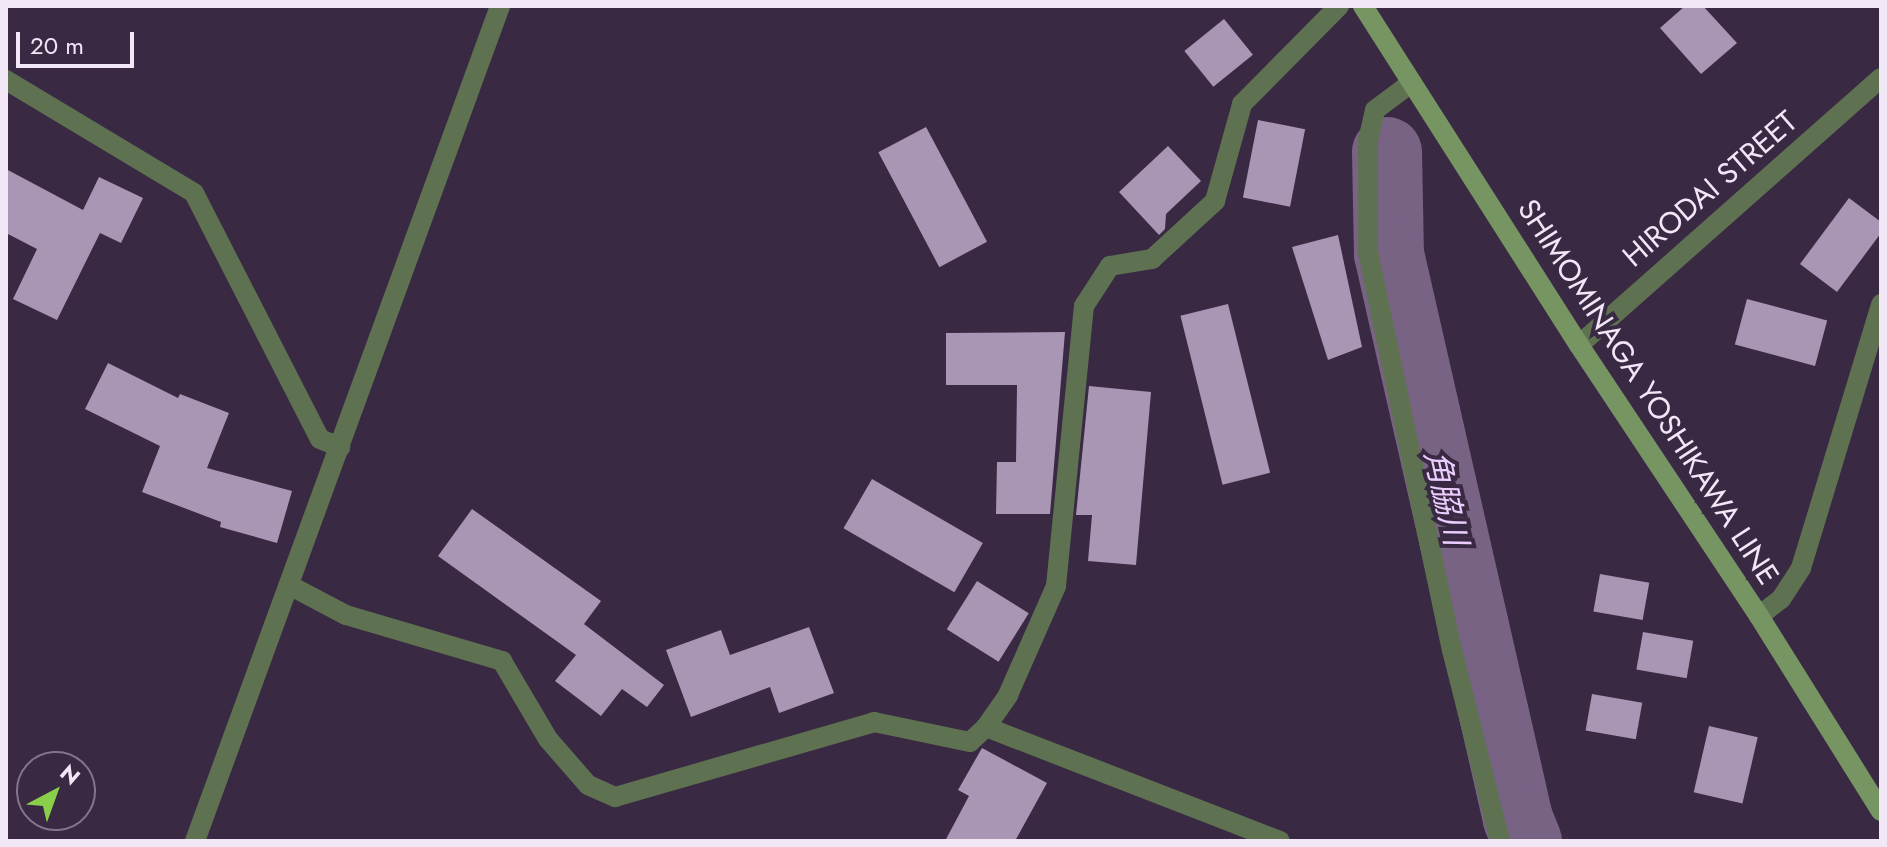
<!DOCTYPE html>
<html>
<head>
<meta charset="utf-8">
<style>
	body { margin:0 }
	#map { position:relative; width:1887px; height:847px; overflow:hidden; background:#392943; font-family:Jost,"Noto Sans JP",sans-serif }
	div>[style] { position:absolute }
	.river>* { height:70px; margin:-35px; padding:0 35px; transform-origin:35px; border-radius:35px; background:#796385 }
	.building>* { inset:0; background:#a996b5; transform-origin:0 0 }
	.minor>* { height:20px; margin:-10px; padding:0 10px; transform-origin:10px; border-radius:10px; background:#5e7151 }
	.tertiary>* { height:20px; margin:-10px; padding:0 10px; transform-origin:10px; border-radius:10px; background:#5e7151 }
	.secondary>* { height:20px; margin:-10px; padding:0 10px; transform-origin:10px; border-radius:10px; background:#779562 }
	span { translate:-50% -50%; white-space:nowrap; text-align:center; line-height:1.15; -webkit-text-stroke:8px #392943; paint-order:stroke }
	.street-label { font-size:30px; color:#f1e7f7 }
	.water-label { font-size:32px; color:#ebcefd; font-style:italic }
	.frame { position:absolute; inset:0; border:8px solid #f1e7f7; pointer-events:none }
	.north { position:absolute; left:16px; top:751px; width:80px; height:80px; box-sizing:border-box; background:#392943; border:2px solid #83758b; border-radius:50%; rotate:41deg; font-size:22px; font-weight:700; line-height:32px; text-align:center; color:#f1e7f7 }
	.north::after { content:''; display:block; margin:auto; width:28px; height:36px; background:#89cf49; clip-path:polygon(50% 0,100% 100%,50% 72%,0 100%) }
	.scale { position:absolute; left:16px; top:32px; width:118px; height:36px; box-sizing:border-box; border:4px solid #f1e7f7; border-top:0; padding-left:10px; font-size:24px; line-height:28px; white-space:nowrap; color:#f1e7f7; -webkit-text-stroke:6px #392943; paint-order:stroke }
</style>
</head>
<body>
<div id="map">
	<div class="river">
		<i style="left:1387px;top:152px;width:102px;rotate:88.9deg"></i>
		<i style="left:1389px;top:254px;width:580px;rotate:77.14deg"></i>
		<i style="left:1518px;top:819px;width:24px;rotate:68deg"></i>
	</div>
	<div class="building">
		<i style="clip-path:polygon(1685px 6px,1703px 6px,1737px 43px,1701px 74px,1660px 28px)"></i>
		<i style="left:1224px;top:19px;width:46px;height:51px;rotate:51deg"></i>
		<i style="left:1258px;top:120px;width:48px;height:79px;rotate:11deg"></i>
		<i style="left:926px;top:127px;width:130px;height:54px;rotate:62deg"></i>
		<i style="clip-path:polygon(1168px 146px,1201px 181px,1166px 214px,1165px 229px,1159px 235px,1119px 192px)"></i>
		<i style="clip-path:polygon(6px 169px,83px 210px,99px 177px,143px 198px,121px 243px,100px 233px,57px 320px,13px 299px,37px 249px,6px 233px)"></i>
		<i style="clip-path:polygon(1849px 198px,1881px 222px,1881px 233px,1837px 292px,1800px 264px)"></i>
		<i style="clip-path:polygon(1338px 235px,1362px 347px,1328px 360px,1292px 247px)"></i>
		<i style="left:1747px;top:299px;width:83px;height:47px;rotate:15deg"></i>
		<i style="left:1228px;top:304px;width:174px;height:49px;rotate:76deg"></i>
		<i style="clip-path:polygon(1065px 332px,1050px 514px,996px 514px,997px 462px,1016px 462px,1017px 385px,946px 385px,946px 333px)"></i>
		<i style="clip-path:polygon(108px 363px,178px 398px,180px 394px,229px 413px,207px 468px,292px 491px,277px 543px,220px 527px,221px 522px,142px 492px,160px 446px,85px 409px)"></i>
		<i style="clip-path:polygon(1089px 386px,1151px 392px,1136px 565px,1088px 561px,1092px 515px,1076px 515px)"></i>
		<i style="left:872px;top:479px;width:128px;height:57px;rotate:30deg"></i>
		<i style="clip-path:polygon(472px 509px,601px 601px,584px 624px,664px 685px,647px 707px,622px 689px,601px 716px,555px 681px,576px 655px,438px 556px)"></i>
		<i style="left:1600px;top:574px;width:50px;height:38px;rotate:10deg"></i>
		<i style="left:977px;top:581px;width:61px;height:57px;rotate:32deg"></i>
		<i style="clip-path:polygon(809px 627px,834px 693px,779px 713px,770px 687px,691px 717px,666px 650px,721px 630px,730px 655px)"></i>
		<i style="left:1643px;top:632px;width:51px;height:38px;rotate:10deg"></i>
		<i style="left:1592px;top:694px;width:51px;height:37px;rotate:10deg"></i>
		<i style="left:1709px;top:726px;width:50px;height:68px;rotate:13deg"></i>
		<i style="clip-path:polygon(982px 748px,1047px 783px,1015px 841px,945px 841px,969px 796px,958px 790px)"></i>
	</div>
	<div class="minor">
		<i style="left:6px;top:80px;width:219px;rotate:31deg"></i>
		<i style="left:194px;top:193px;width:276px;rotate:62.9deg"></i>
		<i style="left:320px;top:439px;width:22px;rotate:22deg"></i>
		<i style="left:1411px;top:83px;width:45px;rotate:143.1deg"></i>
		<i style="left:1375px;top:110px;width:32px;rotate:103deg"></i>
		<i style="left:1368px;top:141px;width:111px;rotate:90deg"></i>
		<i style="left:1368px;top:252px;width:407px;rotate:78.1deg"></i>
		<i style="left:1452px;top:650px;width:197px;rotate:75.9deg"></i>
		<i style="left:289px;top:585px;width:64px;rotate:27.8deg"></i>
		<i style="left:346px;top:615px;width:163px;rotate:16.4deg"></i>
		<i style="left:502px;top:661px;width:91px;rotate:59.5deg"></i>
		<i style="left:548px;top:739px;width:61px;rotate:49deg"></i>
		<i style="left:588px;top:785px;width:30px;rotate:24deg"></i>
		<i style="left:615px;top:797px;width:270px;rotate:-16.1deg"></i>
		<i style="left:874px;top:722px;width:98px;rotate:11.8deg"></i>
		<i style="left:970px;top:742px;width:22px;rotate:-43deg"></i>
		<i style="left:986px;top:727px;width:39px;rotate:-55deg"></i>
		<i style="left:1008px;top:695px;width:119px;rotate:-66.2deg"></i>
		<i style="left:1056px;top:586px;width:281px;rotate:-84.3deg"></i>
		<i style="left:1084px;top:306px;width:48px;rotate:-57deg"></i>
		<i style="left:1110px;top:266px;width:43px;rotate:-9.5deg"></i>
		<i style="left:1152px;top:259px;width:86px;rotate:-42.6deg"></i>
		<i style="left:1215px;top:201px;width:101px;rotate:-74.4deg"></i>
		<i style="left:1242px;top:104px;width:138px;rotate:-45.3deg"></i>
		<i style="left:1759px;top:616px;width:28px;rotate:-38deg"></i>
		<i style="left:1781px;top:599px;width:37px;rotate:-57deg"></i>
		<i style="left:1801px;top:568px;width:276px;rotate:-73.1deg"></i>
		<i style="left:986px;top:727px;width:315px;rotate:21.2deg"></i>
		<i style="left:195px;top:841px;width:889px;rotate:-69.93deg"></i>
	</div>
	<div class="tertiary">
		<i style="left:1579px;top:345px;width:403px;rotate:-41.5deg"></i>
	</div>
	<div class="secondary">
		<i style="left:1363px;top:6px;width:402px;rotate:57.5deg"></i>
		<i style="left:1579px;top:345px;width:325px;rotate:56.4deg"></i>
		<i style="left:1759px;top:616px;width:230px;rotate:58deg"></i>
	</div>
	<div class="street-label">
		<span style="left:1710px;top:189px;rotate:-41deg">HIRODAI STREET</span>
		<span style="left:1648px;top:392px;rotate:57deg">SHIMOMINAGA YOSHIKAWA LINE</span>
	</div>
	<div class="water-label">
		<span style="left:1446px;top:498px;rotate:77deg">角脇川</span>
	</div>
	<div class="frame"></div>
	<div class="north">N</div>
	<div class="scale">20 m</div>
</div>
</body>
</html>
